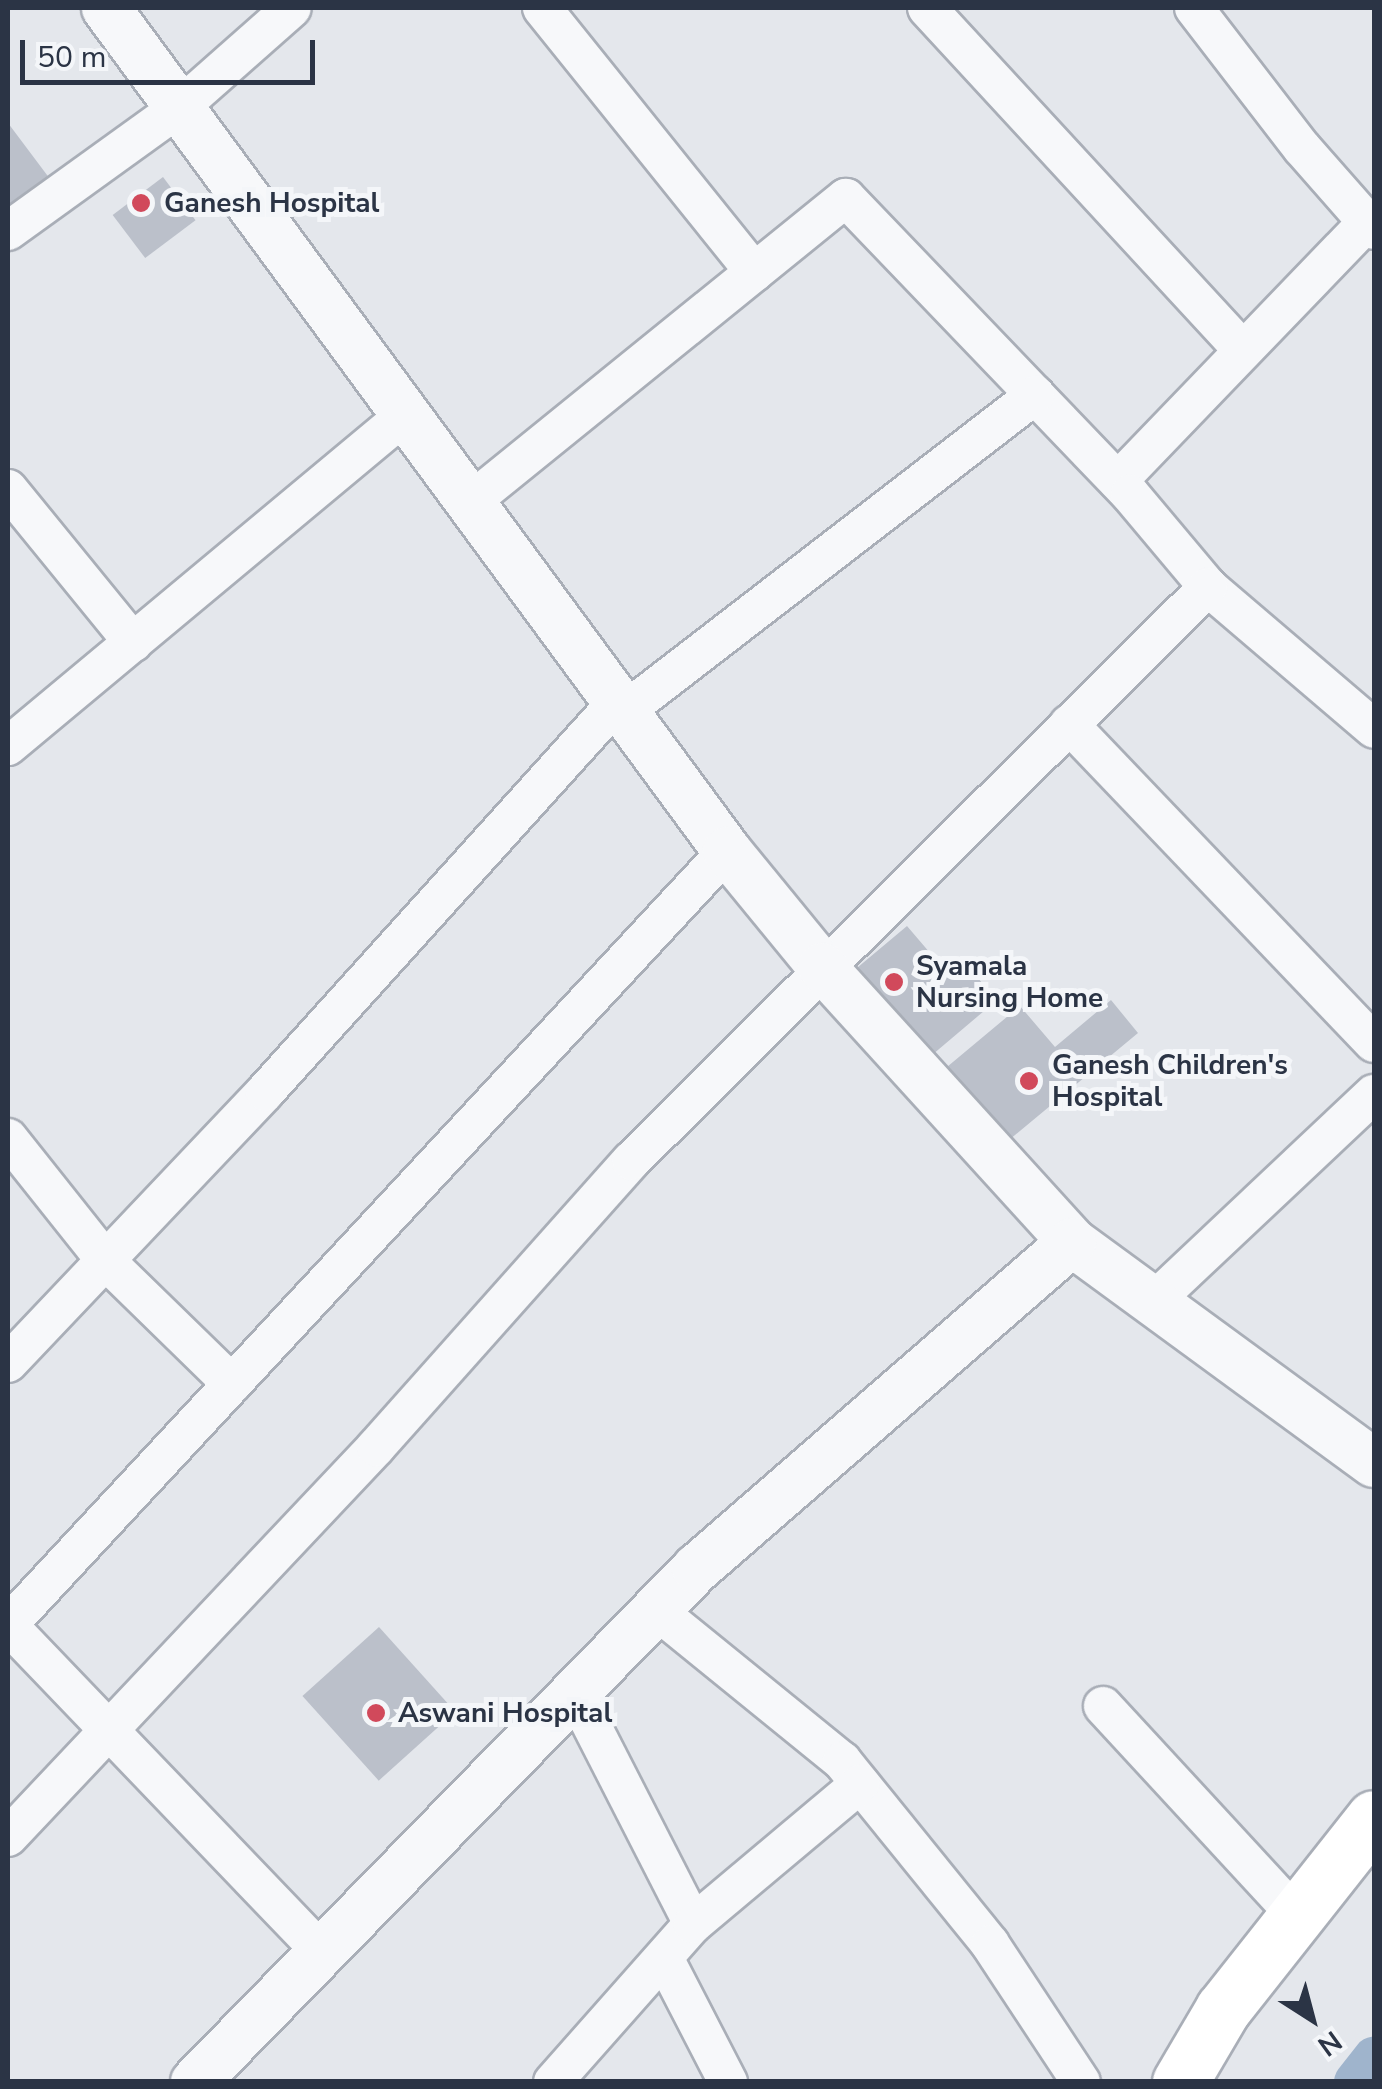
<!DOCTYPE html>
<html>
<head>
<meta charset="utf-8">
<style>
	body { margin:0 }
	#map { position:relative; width:1382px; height:2089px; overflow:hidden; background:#e4e7ec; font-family:"Nunito Sans",sans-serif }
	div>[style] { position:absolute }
	.canal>* { height:42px; margin:-21px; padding:0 21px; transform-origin:21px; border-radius:21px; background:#9fb4cc }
	.building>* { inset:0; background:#bbc0ca; transform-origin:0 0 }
	.roads { filter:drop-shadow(2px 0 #a9aeb7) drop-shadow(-2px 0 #a9aeb7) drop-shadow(0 2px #a9aeb7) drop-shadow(0 -2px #a9aeb7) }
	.minor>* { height:38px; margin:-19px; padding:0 19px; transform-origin:19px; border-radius:19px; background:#f7f8fa }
	.tertiary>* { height:48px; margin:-24px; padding:0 24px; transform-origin:24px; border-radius:24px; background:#f7f8fa }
	.trunk>* { height:55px; margin:-27.5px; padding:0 27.5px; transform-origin:27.5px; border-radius:27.5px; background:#fff }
	.dots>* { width:28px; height:28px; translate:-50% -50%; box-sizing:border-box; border:5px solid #f4f6f9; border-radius:50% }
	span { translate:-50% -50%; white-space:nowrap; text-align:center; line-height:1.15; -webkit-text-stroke:10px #f4f6f9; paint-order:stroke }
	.poi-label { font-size:28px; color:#2b3445; font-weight:700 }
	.left { translate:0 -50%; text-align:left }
	.frame { position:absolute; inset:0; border:10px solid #2b3445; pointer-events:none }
	.north { position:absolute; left:1262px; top:1969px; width:100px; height:100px; -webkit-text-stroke:8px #f4f6f9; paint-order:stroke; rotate:144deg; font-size:28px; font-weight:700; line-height:40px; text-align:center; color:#2b3445 }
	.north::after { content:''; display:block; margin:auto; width:35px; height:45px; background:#2b3445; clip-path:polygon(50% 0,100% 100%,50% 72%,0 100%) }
	.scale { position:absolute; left:20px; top:40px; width:295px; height:45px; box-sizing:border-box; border:5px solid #2b3445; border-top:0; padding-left:12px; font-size:30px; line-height:35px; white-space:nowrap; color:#2b3445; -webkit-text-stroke:8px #f4f6f9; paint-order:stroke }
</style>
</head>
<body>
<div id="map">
	<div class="canal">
		<i style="left:1355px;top:2082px;width:31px;rotate:-52deg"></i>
	</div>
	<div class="building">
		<i style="clip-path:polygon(8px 123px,53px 183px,8px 216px)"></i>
		<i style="left:163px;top:177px;width:54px;height:63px;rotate:53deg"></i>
		<i style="clip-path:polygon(907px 926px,948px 974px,963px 961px,997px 1000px,919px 1066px,845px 978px)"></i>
		<i style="clip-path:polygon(1111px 1000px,1138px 1033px,997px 1150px,935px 1077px,1020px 1006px,1055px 1047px)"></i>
		<i style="left:379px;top:1627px;width:114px;height:103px;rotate:48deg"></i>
	</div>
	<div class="roads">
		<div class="minor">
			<i style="left:542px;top:8px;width:339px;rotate:51.2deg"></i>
			<i style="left:927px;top:8px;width:466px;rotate:47.3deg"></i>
			<i style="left:1194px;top:8px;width:177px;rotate:52.4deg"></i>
			<i style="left:1302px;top:148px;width:109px;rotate:48.7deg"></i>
			<i style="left:8px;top:231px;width:212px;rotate:-35.8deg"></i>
			<i style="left:180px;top:107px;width:149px;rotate:-41.5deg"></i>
			<i style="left:1118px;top:481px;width:359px;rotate:-46.1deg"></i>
			<i style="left:8px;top:489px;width:198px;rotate:50.8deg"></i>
			<i style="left:469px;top:503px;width:485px;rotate:-39deg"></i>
			<i style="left:846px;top:198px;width:410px;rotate:46.2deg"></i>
			<i style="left:1130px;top:494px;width:121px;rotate:50deg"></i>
			<i style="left:1208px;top:587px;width:218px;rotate:40.5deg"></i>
			<i style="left:625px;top:711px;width:518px;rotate:-37.62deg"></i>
			<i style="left:1069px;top:724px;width:441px;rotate:46.3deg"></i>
			<i style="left:8px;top:746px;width:515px;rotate:-39.81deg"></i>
			<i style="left:8px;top:1138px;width:157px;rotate:51.5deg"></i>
			<i style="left:106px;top:1261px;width:176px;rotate:44.3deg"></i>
			<i style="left:1154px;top:1301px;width:302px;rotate:-43.3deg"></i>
			<i style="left:8px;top:1363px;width:373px;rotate:-46.5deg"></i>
			<i style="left:265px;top:1092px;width:527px;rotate:-47.92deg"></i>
			<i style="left:656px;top:1610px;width:240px;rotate:39.1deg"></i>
			<i style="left:842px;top:1761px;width:235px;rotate:51deg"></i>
			<i style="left:990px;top:1944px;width:165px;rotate:56.6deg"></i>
			<i style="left:8px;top:1625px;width:1056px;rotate:-47.11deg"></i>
			<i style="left:8px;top:1625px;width:453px;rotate:46.2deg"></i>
			<i style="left:575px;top:1693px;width:259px;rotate:62.9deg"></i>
			<i style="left:1103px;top:1706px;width:286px;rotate:47.3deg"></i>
			<i style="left:8px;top:1837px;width:536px;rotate:-46.66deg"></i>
			<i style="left:376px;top:1447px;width:383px;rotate:-48.3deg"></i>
			<i style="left:631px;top:1161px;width:814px;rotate:-44.85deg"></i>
			<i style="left:664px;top:1958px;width:140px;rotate:62.7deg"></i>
			<i style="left:553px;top:2082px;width:211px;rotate:-48.5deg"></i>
			<i style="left:693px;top:1924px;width:218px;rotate:-40deg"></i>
		</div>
		<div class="tertiary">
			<i style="left:106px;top:8px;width:1047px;rotate:53.62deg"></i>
			<i style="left:727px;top:851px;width:150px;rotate:50.7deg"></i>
			<i style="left:822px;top:967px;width:372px;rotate:47.7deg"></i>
			<i style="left:1072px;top:1242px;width:374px;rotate:36.2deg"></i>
			<i style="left:195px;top:2082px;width:717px;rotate:-45.68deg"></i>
			<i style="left:696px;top:1569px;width:498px;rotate:-41deg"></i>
		</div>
		<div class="trunk">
			<i style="left:1180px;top:2082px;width:85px;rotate:-59.5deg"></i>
			<i style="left:1223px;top:2009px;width:243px;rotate:-51.7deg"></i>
		</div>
	</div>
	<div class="dots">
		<i style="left:141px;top:203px;background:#d1495b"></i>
		<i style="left:894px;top:982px;background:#d1495b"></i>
		<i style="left:1029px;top:1081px;background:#d1495b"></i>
		<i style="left:376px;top:1713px;background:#d1495b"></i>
	</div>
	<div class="poi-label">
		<span class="left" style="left:164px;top:203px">Ganesh Hospital</span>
		<span class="left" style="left:916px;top:982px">Syamala<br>Nursing Home</span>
		<span class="left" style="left:1052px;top:1081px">Ganesh Children's<br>Hospital</span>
		<span class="left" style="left:398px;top:1713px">Aswani Hospital</span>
	</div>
	<div class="frame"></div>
	<div class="north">N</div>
	<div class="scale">50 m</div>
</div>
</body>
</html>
